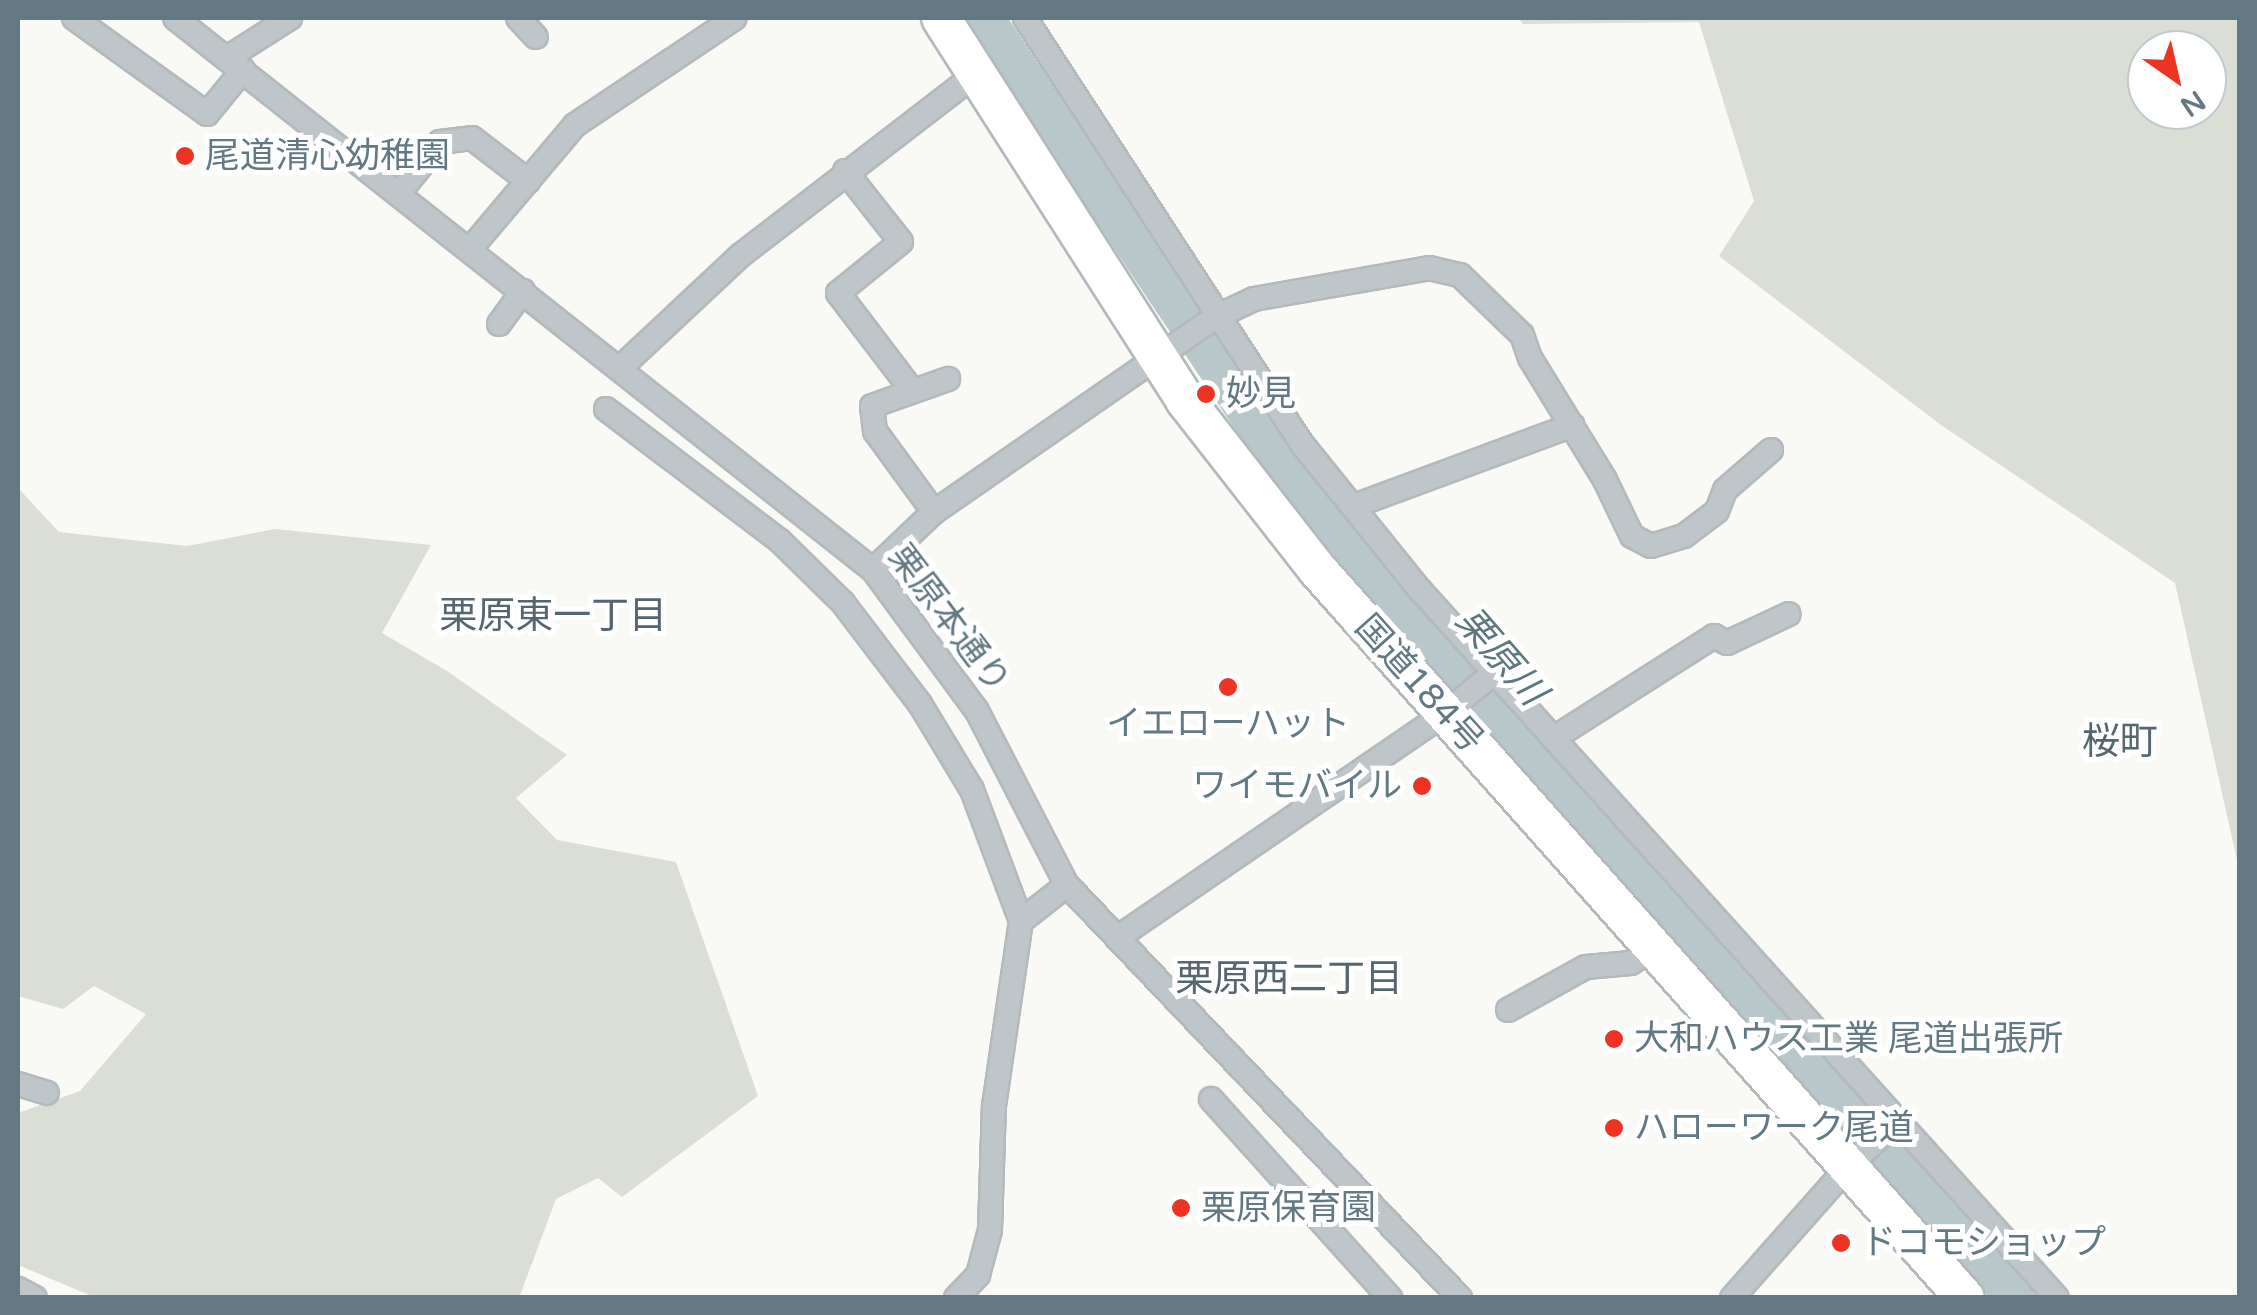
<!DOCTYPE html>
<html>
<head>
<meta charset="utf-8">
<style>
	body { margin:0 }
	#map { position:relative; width:2257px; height:1315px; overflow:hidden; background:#f9f9f6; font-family:"Varela Round","Noto Sans JP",sans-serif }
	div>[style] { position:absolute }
	.green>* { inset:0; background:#daded5 }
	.water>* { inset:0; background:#b7c7ca }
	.roads { filter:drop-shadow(2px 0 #b3b9bc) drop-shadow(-2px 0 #b3b9bc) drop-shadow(0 2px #b3b9bc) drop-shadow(0 -2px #b3b9bc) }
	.minor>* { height:22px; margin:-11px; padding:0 11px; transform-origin:11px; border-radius:11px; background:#bfc6c9 }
	.trunk>* { height:38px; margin:-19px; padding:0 19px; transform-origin:19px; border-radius:19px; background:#fff }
	.dots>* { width:28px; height:28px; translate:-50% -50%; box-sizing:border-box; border:5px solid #fff; border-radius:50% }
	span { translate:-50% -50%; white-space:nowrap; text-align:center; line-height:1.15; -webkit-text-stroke:10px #fff; paint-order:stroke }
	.poi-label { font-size:35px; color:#627983 }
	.left { translate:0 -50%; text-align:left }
	.right { translate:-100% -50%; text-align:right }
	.street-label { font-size:35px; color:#627983 }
	.neighbourhood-label { font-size:38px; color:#55666e }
	.water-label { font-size:38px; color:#5d787d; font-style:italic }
	.frame { position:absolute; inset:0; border:20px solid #627983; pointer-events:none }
	.north { position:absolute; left:2127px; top:30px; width:100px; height:100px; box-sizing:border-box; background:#fff; border:2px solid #c0c9cd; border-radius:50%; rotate:146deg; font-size:28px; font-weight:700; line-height:40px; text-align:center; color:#627983 }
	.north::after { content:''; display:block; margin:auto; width:35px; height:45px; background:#ed3422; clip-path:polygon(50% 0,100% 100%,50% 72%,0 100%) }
</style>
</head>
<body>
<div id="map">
	<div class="green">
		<i style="clip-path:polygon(evenodd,1518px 18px,2239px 18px,2239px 869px,2175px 583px,1941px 425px,1719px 256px,1754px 201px,1699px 22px,1523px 24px,1518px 18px,2147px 50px,2207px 50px,2207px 110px,2147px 110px,2147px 50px)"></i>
		<i style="clip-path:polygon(18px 488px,59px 532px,187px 546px,275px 529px,431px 545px,382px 633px,447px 671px,567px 755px,516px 798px,557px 840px,676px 862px,758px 1096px,622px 1197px,598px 1178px,556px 1199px,519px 1298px,94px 1297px,18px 1265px,18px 1113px,80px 1091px,146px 1014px,94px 986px,63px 1009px,18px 996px)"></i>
	</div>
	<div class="water">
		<i style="clip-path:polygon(960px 18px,1008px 18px,1272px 416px,1767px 991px,2043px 1297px,1989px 1297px,1334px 559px,1265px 474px)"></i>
	</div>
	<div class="roads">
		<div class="minor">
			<i style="left:74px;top:18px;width:164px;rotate:35.8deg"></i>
			<i style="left:207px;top:114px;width:57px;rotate:-50.7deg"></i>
			<i style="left:175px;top:18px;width:890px;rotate:38.34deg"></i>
			<i style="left:873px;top:570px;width:175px;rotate:53.6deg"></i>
			<i style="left:977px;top:711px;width:196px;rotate:62.7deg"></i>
			<i style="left:1067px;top:885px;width:570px;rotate:46.42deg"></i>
			<i style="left:518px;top:18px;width:26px;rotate:47deg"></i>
			<i style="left:1025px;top:18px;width:508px;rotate:56.97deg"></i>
			<i style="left:1302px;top:444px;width:188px;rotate:51.1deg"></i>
			<i style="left:1420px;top:590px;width:952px;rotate:48.02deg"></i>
			<i style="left:227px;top:58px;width:75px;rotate:-32.4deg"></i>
			<i style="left:845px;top:171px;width:90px;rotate:51.7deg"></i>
			<i style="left:901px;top:242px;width:81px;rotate:141deg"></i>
			<i style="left:838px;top:293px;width:122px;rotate:52.7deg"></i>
			<i style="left:400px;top:192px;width:64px;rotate:-51.3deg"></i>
			<i style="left:440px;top:142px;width:32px;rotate:-7deg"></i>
			<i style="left:472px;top:138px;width:71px;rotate:37.5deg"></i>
			<i style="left:471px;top:248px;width:161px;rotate:-49.8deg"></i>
			<i style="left:575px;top:125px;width:192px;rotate:-33.8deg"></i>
			<i style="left:499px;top:324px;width:41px;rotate:-54deg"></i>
			<i style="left:619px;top:369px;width:167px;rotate:-43.1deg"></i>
			<i style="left:741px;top:255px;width:298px;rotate:-37.6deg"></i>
			<i style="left:606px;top:409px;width:218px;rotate:37.2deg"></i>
			<i style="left:780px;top:541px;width:88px;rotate:44.5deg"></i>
			<i style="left:843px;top:603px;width:127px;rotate:52.7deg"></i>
			<i style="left:920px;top:704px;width:100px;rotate:58.8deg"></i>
			<i style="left:972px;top:790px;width:140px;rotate:69.5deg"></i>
			<i style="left:1354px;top:506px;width:233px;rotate:-20.3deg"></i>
			<i style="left:934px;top:512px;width:100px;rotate:-126.1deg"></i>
			<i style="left:875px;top:431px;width:25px;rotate:-97deg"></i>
			<i style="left:872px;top:406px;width:81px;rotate:-19.6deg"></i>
			<i style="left:873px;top:570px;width:84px;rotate:-43.6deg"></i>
			<i style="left:934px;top:512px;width:343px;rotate:-34.7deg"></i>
			<i style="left:1216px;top:317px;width:42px;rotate:-25.3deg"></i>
			<i style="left:1254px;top:299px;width:178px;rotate:-10deg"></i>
			<i style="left:1429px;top:268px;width:32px;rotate:13deg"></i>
			<i style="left:1460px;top:275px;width:86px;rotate:44.1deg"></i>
			<i style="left:1522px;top:335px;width:24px;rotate:71deg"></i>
			<i style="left:1530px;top:358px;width:143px;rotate:58.4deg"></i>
			<i style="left:1605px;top:480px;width:62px;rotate:64.3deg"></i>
			<i style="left:1632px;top:536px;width:21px;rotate:28deg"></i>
			<i style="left:1651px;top:546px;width:34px;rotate:-17deg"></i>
			<i style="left:1684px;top:536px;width:41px;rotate:-37.1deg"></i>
			<i style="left:1717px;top:511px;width:22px;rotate:-69deg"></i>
			<i style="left:1725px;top:490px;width:61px;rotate:-41deg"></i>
			<i style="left:1554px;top:738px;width:190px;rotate:-32.5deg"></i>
			<i style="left:1714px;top:636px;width:15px;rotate:28deg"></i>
			<i style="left:1727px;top:643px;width:68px;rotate:-25.1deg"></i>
			<i style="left:1117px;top:938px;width:395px;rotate:-34.4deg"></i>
			<i style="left:1443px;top:715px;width:66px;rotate:-39.5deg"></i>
			<i style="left:1508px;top:1010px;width:89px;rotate:-28.9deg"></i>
			<i style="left:1586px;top:967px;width:45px;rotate:-5.1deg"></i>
			<i style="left:1631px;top:963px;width:27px;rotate:-34deg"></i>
			<i style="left:18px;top:1084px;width:30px;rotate:17deg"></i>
			<i style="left:1211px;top:1099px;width:268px;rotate:48deg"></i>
			<i style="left:18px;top:1289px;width:19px;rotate:28deg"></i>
			<i style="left:956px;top:1298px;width:32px;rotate:-46deg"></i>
			<i style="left:978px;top:1275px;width:47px;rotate:-75.1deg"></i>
			<i style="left:990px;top:1230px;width:124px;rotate:-88.2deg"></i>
			<i style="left:994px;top:1106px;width:187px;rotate:-81.7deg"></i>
			<i style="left:1021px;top:921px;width:58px;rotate:-38deg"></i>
			<i style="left:1732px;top:1298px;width:175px;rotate:-48.5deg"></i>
			<i style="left:1848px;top:1167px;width:70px;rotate:-43.3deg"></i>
		</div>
		<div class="trunk">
			<i style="left:941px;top:18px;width:453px;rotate:57.4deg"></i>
			<i style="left:1185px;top:400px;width:214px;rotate:52deg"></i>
			<i style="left:1317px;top:569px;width:975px;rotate:48.37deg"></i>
		</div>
	</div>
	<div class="dots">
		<i style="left:185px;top:156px;background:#ed3422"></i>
		<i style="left:1206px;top:394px;background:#ed3422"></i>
		<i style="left:1228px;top:687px;background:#ed3422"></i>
		<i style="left:1422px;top:786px;background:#ed3422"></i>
		<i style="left:1614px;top:1039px;background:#ed3422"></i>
		<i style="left:1614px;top:1128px;background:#ed3422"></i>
		<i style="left:1181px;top:1208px;background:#ed3422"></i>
		<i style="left:1841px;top:1243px;background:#ed3422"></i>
	</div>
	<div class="poi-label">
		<span class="left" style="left:205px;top:156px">尾道清心幼稚園</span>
		<span class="left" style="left:1226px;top:394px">妙見</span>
		<span style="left:1228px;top:724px">イエローハット</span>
		<span class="right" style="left:1402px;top:786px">ワイモバイル</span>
		<span class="left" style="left:1634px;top:1039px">大和ハウス工業 尾道出張所</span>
		<span class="left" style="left:1634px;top:1128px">ハローワーク尾道</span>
		<span class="left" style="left:1201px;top:1208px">栗原保育園</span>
		<span class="left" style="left:1861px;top:1243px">ドコモショップ</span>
	</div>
	<div class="street-label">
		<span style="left:949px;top:619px;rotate:53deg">栗原本通り</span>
		<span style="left:1419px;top:684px;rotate:48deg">国道184号</span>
	</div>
	<div class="neighbourhood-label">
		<span style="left:553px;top:617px">栗原東一丁目</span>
		<span style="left:2120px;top:743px">桜町</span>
		<span style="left:1289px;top:980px">栗原西二丁目</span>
	</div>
	<div class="water-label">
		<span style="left:1500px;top:657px;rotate:49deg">栗原川</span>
	</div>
	<div class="frame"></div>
	<div class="north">N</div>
</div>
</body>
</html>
